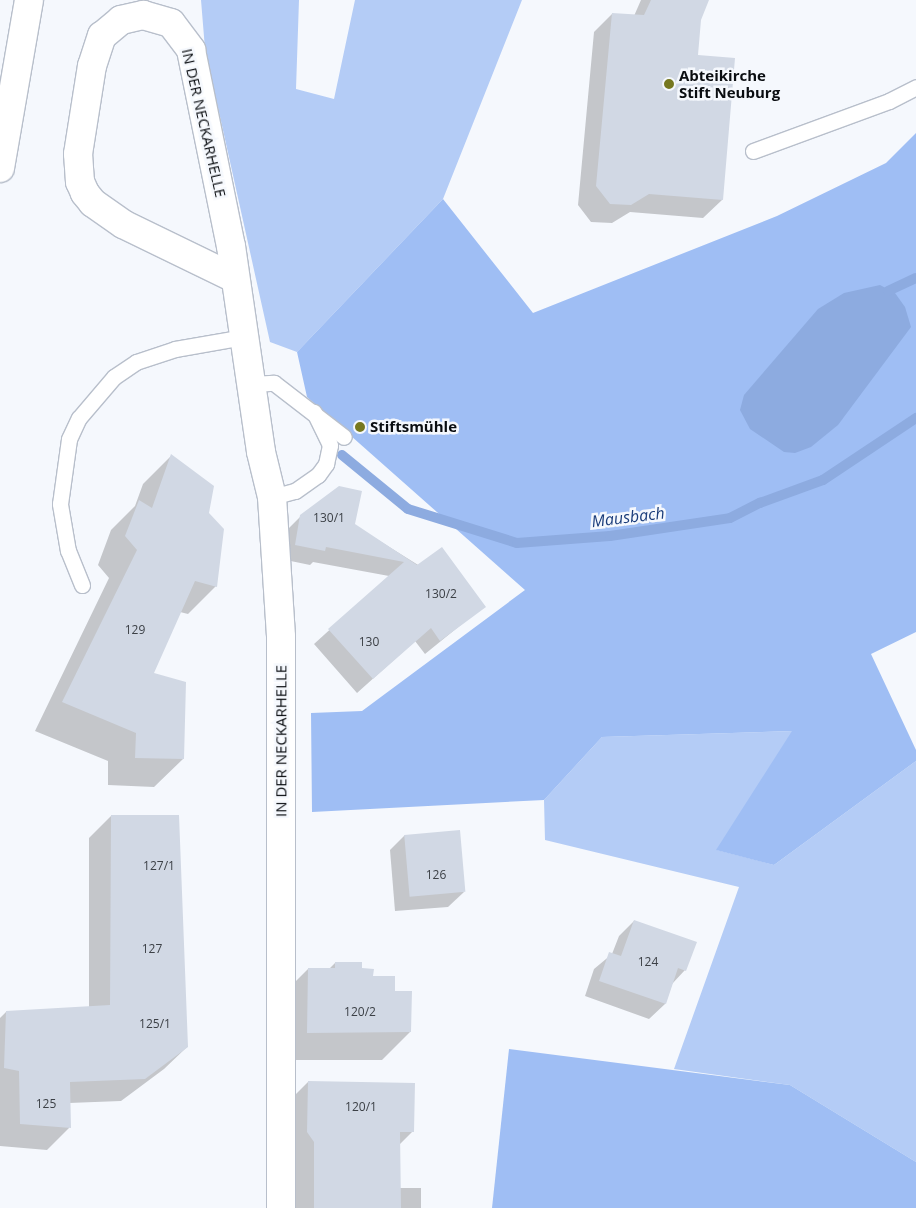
<!DOCTYPE html>
<html>
<head>
<meta charset="utf-8">
<style>
	body { margin:0 }
	#map { position:relative; width:916px; height:1208px; overflow:hidden; background:#f5f8fd; font-family:"Open Sans",sans-serif }
	div>[style] { position:absolute }
	.green>* { inset:0; background:#b4ccf6 }
	.forest>* { inset:0; background:#9fbef4 }
	.water>* { inset:0; background:#8dabe0 }
	.shadow>* { inset:0; background:#0003 }
	.stream>* { height:10px; margin:-5px; padding:0 5px; transform-origin:5px; border-radius:5px; background:#8dabe0 }
	.building>* { inset:0; background:#d1d8e4; transform-origin:0 0 }
	.roads { filter:drop-shadow(1px 0 #b8bfcb) drop-shadow(-1px 0 #b8bfcb) drop-shadow(0 1px #b8bfcb) drop-shadow(0 -1px #b8bfcb) }
	.service>* { height:15px; margin:-7.5px; padding:0 7.5px; transform-origin:7.5px; border-radius:7.5px; background:#fff }
	.minor>* { height:28px; margin:-14px; padding:0 14px; transform-origin:14px; border-radius:14px; background:#fff }
	.secondary>* { height:28px; margin:-14px; padding:0 14px; transform-origin:14px; border-radius:14px; background:#fff }
	.dots>* { width:14px; height:14px; translate:-50% -50%; box-sizing:border-box; border:2px solid #f5f8fd; border-radius:50% }
	span { translate:-50% -50%; white-space:nowrap; text-align:center; line-height:1.15; -webkit-text-stroke:5px #f5f8fd; paint-order:stroke }
	.number-label { font-size:12px; color:#3c4046 }
	.number-label span { -webkit-text-stroke-width:0 }
	.poi-label { font-size:15px; color:#0a0d11; font-weight:700 }
	.left { translate:0 -50%; text-align:left }
	.street-label { font-size:15px; color:#0a0d11 }
	.water-label { font-size:16px; color:#1a3c7a; font-style:italic }
</style>
</head>
<body>
<div id="map">
	<div class="green">
		<i style="clip-path:polygon(201px 0,299px 0,296px 89px,334px 99px,355px 0,522px 0,443px 199px,297px 352px,270px 342px,205px 49px)"></i>
		<i style="clip-path:polygon(793px 731px,717px 850px,774px 865px,916px 761px,916px 1162px,790px 1085px,674px 1069px,739px 887px,545px 840px,544px 800px,602px 737px)"></i>
	</div>
	<div class="forest">
		<i style="clip-path:polygon(916px 133px,916px 632px,871px 654px,916px 750px,916px 761px,774px 865px,716px 850px,792px 731px,602px 737px,544px 800px,312px 812px,311px 713px,362px 711px,525px 590px,307px 397px,297px 352px,443px 199px,533px 313px,777px 216px,886px 163px)"></i>
		<i style="clip-path:polygon(509px 1049px,790px 1085px,916px 1162px,916px 1208px,492px 1208px)"></i>
	</div>
	<div class="water">
		<i style="clip-path:polygon(880px 285px,895px 293px,905px 307px,911px 327px,838px 425px,811px 447px,795px 453px,784px 452px,750px 429px,740px 410px,744px 395px,818px 309px,844px 293px)"></i>
	</div>
	<div class="shadow">
		<i style="clip-path:polygon(641px 0,707px 0,700px 20px,697px 56px,722px 200px,703px 218px,630px 212px,612px 223px,591px 222px,578px 205px,594px 32px,612px 14px,634px 16px)"></i>
		<i style="clip-path:polygon(171px 456px,208px 513px,216px 586px,188px 614px,180px 612px,152px 674px,183px 759px,154px 787px,108px 785px,108px 761px,35px 731px,109px 578px,98px 565px,111px 530px,135px 506px,143px 484px)"></i>
		<i style="clip-path:polygon(302px 515px,354px 525px,484px 606px,425px 654px,415px 641px,357px 693px,314px 644px,389px 576px,313px 562px,310px 565px,281px 559px,287px 530px)"></i>
		<i style="clip-path:polygon(111px 816px,187px 1047px,164px 1069px,121px 1101px,69px 1103px,69px 1128px,47px 1150px,0 1146px,0 1018px,6px 1012px,89px 1007px,89px 838px)"></i>
		<i style="clip-path:polygon(405px 835px,464px 892px,448px 907px,395px 911px,390px 850px)"></i>
		<i style="clip-path:polygon(634px 921px,685px 970px,672px 984px,665px 1004px,649px 1019px,585px 996px,594px 969px,612px 954px,619px 936px)"></i>
		<i style="clip-path:polygon(335px 963px,360px 970px,394px 992px,410px 1032px,382px 1060px,280px 1060px,280px 997px,308px 969px,329px 969px)"></i>
		<i style="clip-path:polygon(308px 1082px,413px 1131px,399px 1145px,400px 1188px,421px 1188px,421px 1208px,295px 1208px,287px 1103px)"></i>
	</div>
	<div class="stream">
		<i style="left:888px;top:291px;width:31px;rotate:-25deg"></i>
		<i style="left:342px;top:455px;width:85px;rotate:39.3deg"></i>
		<i style="left:408px;top:509px;width:114px;rotate:17.3deg"></i>
		<i style="left:517px;top:543px;width:93px;rotate:-4.3deg"></i>
		<i style="left:610px;top:536px;width:121px;rotate:-8.5deg"></i>
		<i style="left:730px;top:518px;width:34px;rotate:-27deg"></i>
		<i style="left:760px;top:503px;width:67px;rotate:-20.1deg"></i>
		<i style="left:823px;top:480px;width:112px;rotate:-33.7deg"></i>
	</div>
	<div class="building">
		<i style="clip-path:polygon(651px 0,709px 0,701px 20px,698px 55px,735px 58px,723px 200px,649px 194px,631px 205px,610px 204px,596px 186px,612px 13px,644px 15px)"></i>
		<i style="clip-path:polygon(171px 454px,214px 486px,209px 513px,224px 529px,217px 587px,195px 581px,154px 673px,186px 682px,184px 759px,135px 758px,136px 733px,62px 702px,137px 550px,125px 536px,139px 500px,152px 508px)"></i>
		<i style="clip-path:polygon(339px 486px,362px 491px,355px 524px,417px 565px,442px 547px,486px 607px,440px 641px,431px 628px,373px 679px,328px 629px,404px 562px,326px 547px,325px 551px,295px 545px,300px 515px)"></i>
		<i style="clip-path:polygon(111px 815px,179px 815px,188px 1047px,145px 1079px,70px 1082px,71px 1128px,20px 1124px,19px 1071px,4px 1068px,6px 1011px,110px 1005px)"></i>
		<i style="left:460px;top:830px;width:62px;height:56px;rotate:85deg"></i>
		<i style="clip-path:polygon(634px 920px,697px 942px,686px 971px,678px 968px,666px 1004px,599px 981px,609px 952px,621px 956px)"></i>
		<i style="clip-path:polygon(335px 962px,362px 962px,362px 968px,374px 969px,373px 976px,395px 976px,395px 991px,412px 991px,411px 1032px,307px 1033px,308px 968px,335px 968px)"></i>
		<i style="clip-path:polygon(308px 1081px,415px 1083px,414px 1132px,400px 1132px,401px 1208px,314px 1208px,314px 1142px,307px 1132px)"></i>
	</div>
	<div class="roads">
		<div class="service">
			<i style="left:753px;top:151px;width:145px;rotate:-20.2deg"></i>
			<i style="left:889px;top:101px;width:30px;rotate:-27deg"></i>
			<i style="left:252px;top:384px;width:22px;rotate:-3deg"></i>
			<i style="left:274px;top:383px;width:88px;rotate:37.6deg"></i>
			<i style="left:272px;top:497px;width:24px;rotate:-15deg"></i>
			<i style="left:295px;top:491px;width:28px;rotate:-35deg"></i>
			<i style="left:318px;top:475px;width:14px;rotate:-54deg"></i>
			<i style="left:326px;top:464px;width:19px;rotate:-78deg"></i>
			<i style="left:330px;top:445px;width:37px;rotate:-116deg"></i>
			<i style="left:82px;top:585px;width:37px;rotate:-112deg"></i>
			<i style="left:68px;top:551px;width:48px;rotate:-99.7deg"></i>
			<i style="left:60px;top:504px;width:66px;rotate:-82.1deg"></i>
			<i style="left:69px;top:439px;width:23px;rotate:-65deg"></i>
			<i style="left:79px;top:418px;width:54px;rotate:-49.5deg"></i>
			<i style="left:114px;top:377px;width:27px;rotate:-34deg"></i>
			<i style="left:136px;top:362px;width:41px;rotate:-18.4deg"></i>
			<i style="left:175px;top:349px;width:69px;rotate:-10deg"></i>
		</div>
		<div class="minor">
			<i style="left:234px;top:278px;width:123px;rotate:-154.1deg"></i>
			<i style="left:123px;top:224px;width:37px;rotate:-145deg"></i>
			<i style="left:93px;top:203px;width:13px;rotate:-129deg"></i>
			<i style="left:85px;top:193px;width:12px;rotate:-114deg"></i>
			<i style="left:80px;top:182px;width:28px;rotate:-94deg"></i>
			<i style="left:78px;top:154px;width:89px;rotate:-81deg"></i>
			<i style="left:92px;top:66px;width:32px;rotate:-72deg"></i>
			<i style="left:102px;top:36px;width:25px;rotate:-40deg"></i>
			<i style="left:121px;top:20px;width:23px;rotate:-13deg"></i>
			<i style="left:143px;top:15px;width:29px;rotate:16deg"></i>
			<i style="left:171px;top:23px;width:34px;rotate:53deg"></i>
			<i style="left:191px;top:50px;width:200px;rotate:78.5deg"></i>
			<i style="left:231px;top:246px;width:208px;rotate:81.7deg"></i>
			<i style="left:261px;top:452px;width:46px;rotate:76.3deg"></i>
			<i style="left:272px;top:497px;width:140px;rotate:86.3deg"></i>
			<i style="left:281px;top:637px;width:571px;rotate:90deg"></i>
		</div>
		<div class="secondary">
			<i style="left:0;top:168px;width:170px;rotate:-80.2deg"></i>
		</div>
	</div>
	<div class="dots">
		<i style="left:669px;top:84px;background:#767820"></i>
		<i style="left:360px;top:427px;background:#767820"></i>
	</div>
	<div class="number-label">
		<span style="left:329px;top:518px">130/1</span>
		<span style="left:441px;top:594px">130/2</span>
		<span style="left:135px;top:630px">129</span>
		<span style="left:369px;top:642px">130</span>
		<span style="left:159px;top:866px">127/1</span>
		<span style="left:436px;top:875px">126</span>
		<span style="left:152px;top:949px">127</span>
		<span style="left:648px;top:962px">124</span>
		<span style="left:360px;top:1012px">120/2</span>
		<span style="left:155px;top:1024px">125/1</span>
		<span style="left:46px;top:1104px">125</span>
		<span style="left:361px;top:1107px">120/1</span>
	</div>
	<div class="poi-label">
		<span class="left" style="left:679px;top:84px">Abteikirche<br>Stift Neuburg</span>
		<span class="left" style="left:370px;top:427px">Stiftsmühle</span>
	</div>
	<div class="street-label">
		<span style="left:204px;top:123px;rotate:77deg">IN DER NECKARHELLE</span>
		<span style="left:281px;top:741px;rotate:-90deg">IN DER NECKARHELLE</span>
	</div>
	<div class="water-label">
		<span style="left:628px;top:517px;rotate:-7deg">Mausbach</span>
	</div>
</div>
</body>
</html>
